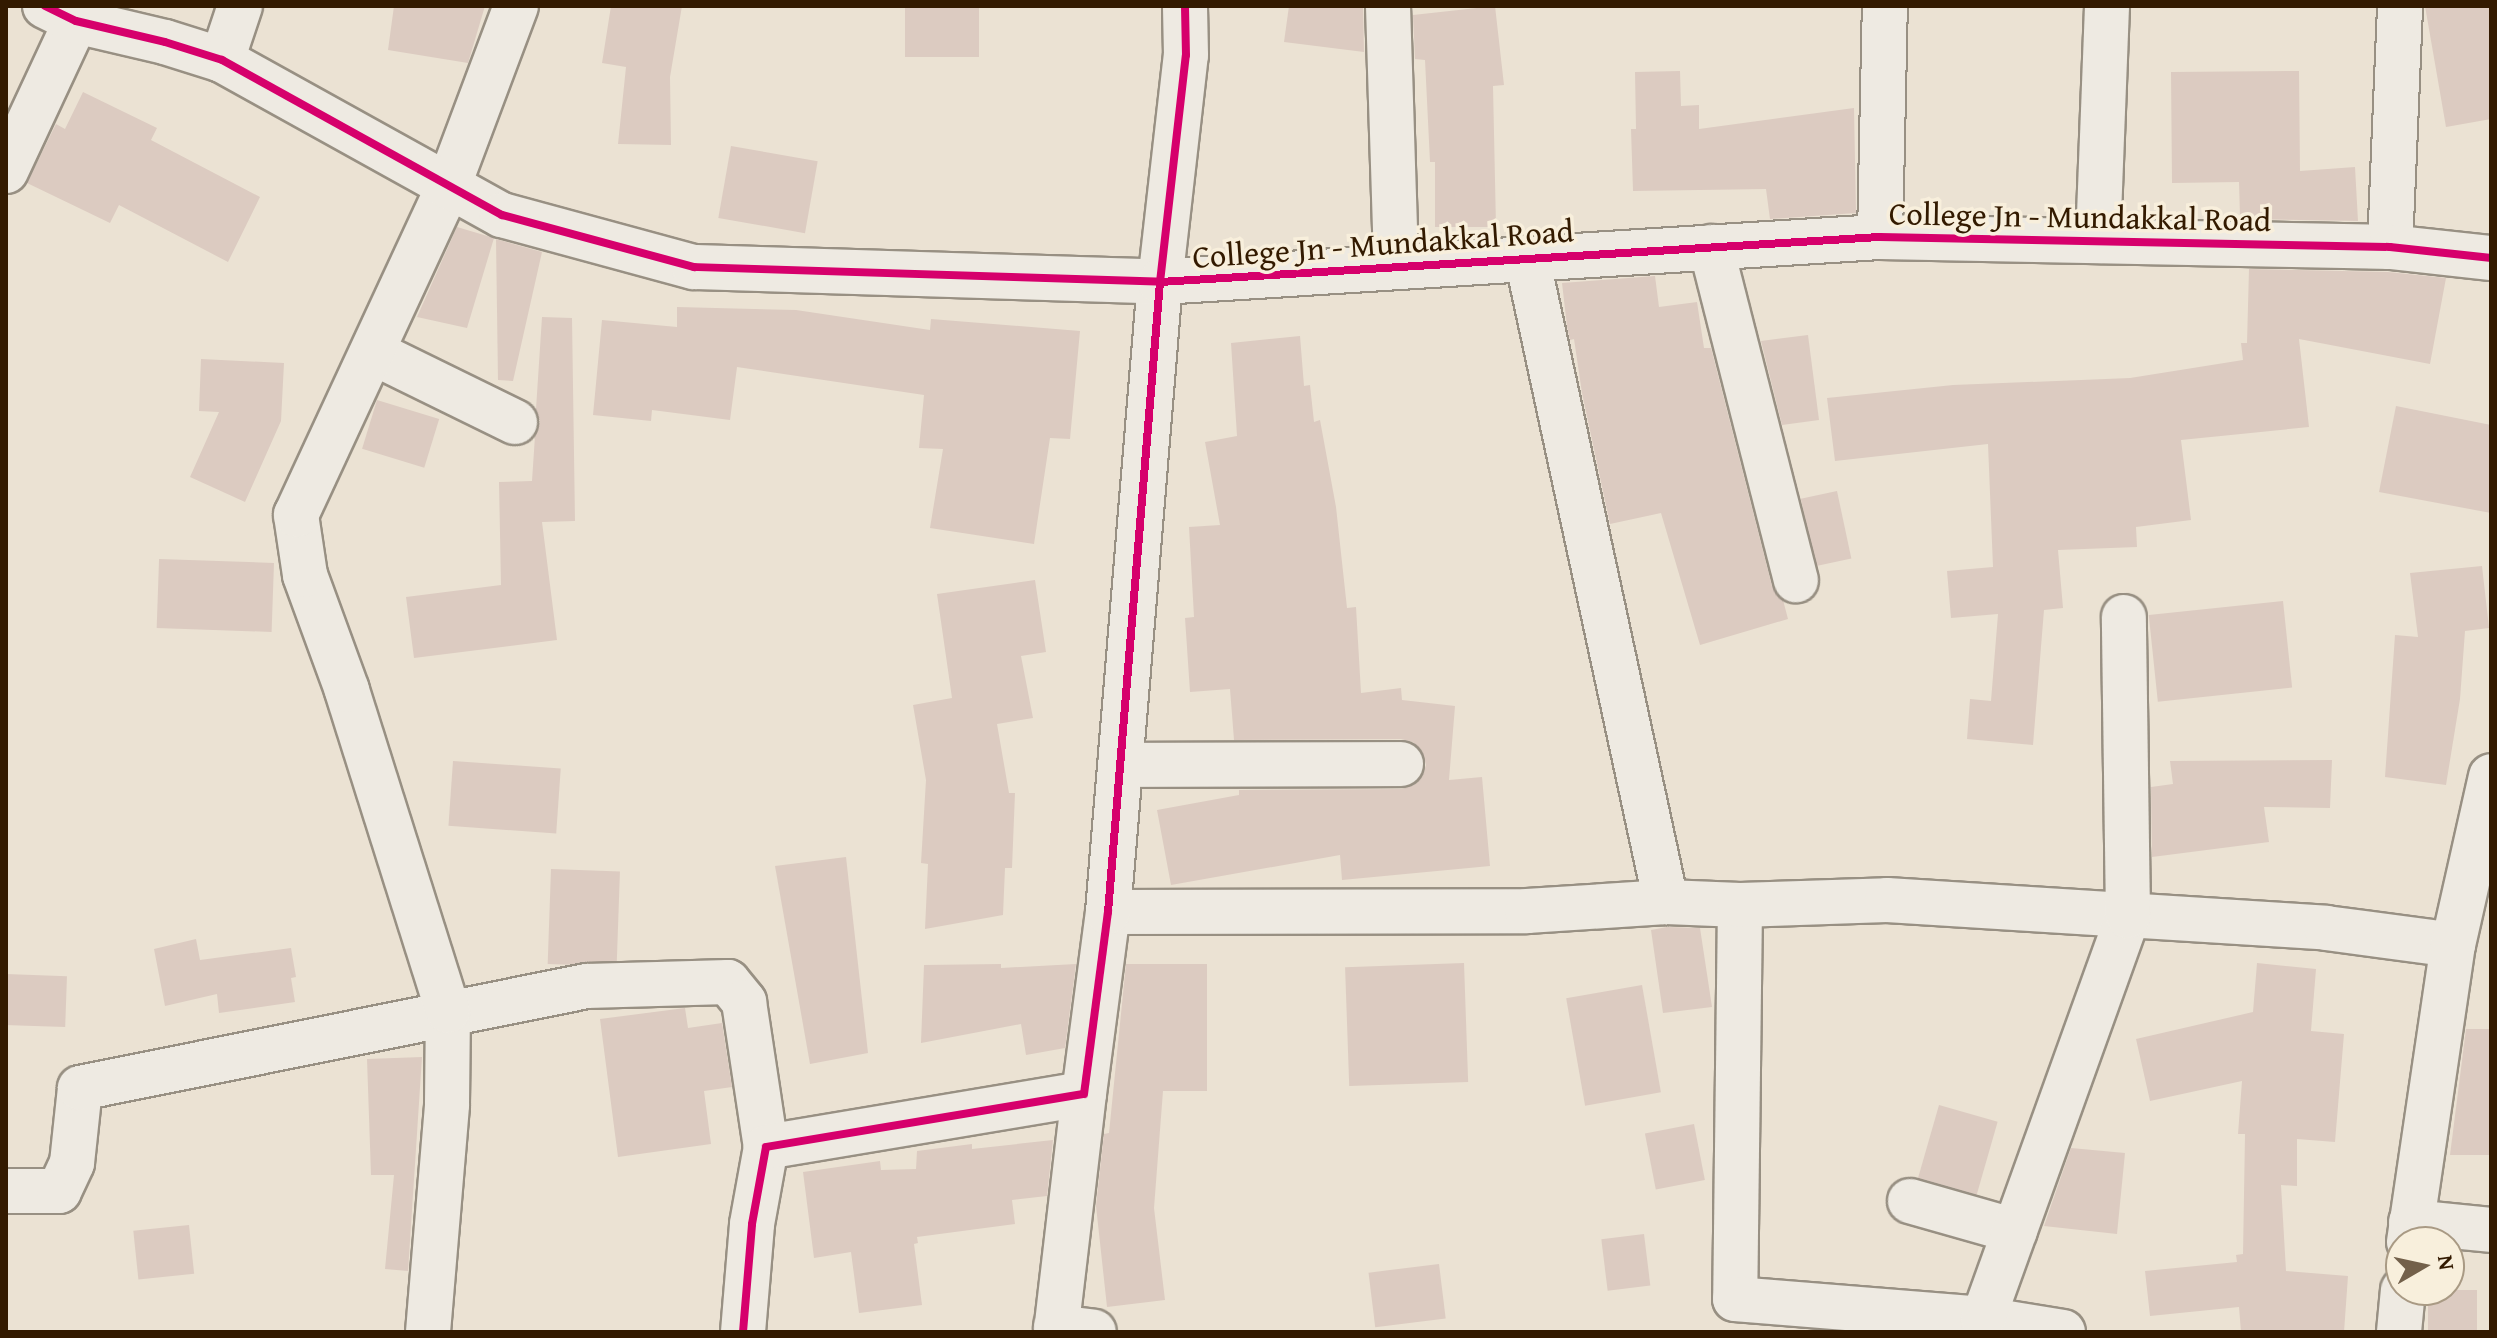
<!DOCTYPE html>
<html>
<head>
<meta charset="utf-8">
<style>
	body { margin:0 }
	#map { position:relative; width:2497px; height:1338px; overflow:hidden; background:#ebe2d3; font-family:"Gentium Book Plus",serif }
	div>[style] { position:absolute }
	.building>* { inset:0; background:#dccbc1; transform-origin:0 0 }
	.roads { filter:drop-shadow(2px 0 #989083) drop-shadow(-2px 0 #989083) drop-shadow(0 2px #989083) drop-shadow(0 -2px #989083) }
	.street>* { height:44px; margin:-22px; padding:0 22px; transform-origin:22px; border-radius:22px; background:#eeeae2 }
	.secondary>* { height:44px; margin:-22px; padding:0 22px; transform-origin:22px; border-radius:22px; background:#eeeae2 }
	.cycleway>* { height:8px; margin:-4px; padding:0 4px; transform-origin:4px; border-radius:4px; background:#d6006c }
	span { translate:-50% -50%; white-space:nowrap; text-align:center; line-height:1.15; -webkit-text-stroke:7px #f8efdc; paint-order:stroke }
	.street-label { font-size:32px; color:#331a00 }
	.frame { position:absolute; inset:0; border:8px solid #331a00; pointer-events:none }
	.north { position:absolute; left:2385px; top:1226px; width:80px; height:80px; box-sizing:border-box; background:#f8efdc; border:2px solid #a99a84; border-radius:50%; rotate:81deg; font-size:22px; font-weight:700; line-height:32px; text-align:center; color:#331a00 }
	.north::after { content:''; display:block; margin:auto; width:28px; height:36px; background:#73604a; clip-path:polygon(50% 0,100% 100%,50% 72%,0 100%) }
</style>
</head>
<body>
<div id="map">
	<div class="building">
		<i style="clip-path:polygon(394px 6px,485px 6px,468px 63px,388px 50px)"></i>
		<i style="clip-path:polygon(611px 6px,682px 6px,670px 77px,671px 145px,618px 144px,626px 67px,602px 63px)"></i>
		<i style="left:905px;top:6px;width:74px;height:51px"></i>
		<i style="clip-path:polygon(1289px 6px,1363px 6px,1364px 52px,1284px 42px)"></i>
		<i style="clip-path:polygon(1495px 6px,1504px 85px,1493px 86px,1496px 227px,1435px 227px,1435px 162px,1430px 162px,1425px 60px,1415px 59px,1413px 15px)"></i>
		<i style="clip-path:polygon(2425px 6px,2491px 6px,2491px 119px,2446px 127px)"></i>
		<i style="clip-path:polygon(1680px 71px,1681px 106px,1699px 105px,1699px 129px,1854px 108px,1856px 213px,1770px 219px,1766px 189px,1633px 191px,1631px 129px,1636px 129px,1635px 72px)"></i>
		<i style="clip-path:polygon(2299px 71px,2300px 171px,2355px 167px,2358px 221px,2250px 219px,2240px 217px,2239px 182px,2172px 183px,2171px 72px)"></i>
		<i style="clip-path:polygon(83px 92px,157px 128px,151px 140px,260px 197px,228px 262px,119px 205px,110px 223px,27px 183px,56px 124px,65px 129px)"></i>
		<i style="left:731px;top:146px;width:88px;height:73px;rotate:10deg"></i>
		<i style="clip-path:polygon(457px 227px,494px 238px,467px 328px,417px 317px)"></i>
		<i style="clip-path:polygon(496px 239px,542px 252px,513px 381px,498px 380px)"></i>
		<i style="clip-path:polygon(2249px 269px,2388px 272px,2446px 278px,2430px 364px,2299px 339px,2309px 427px,2181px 440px,2191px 520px,2136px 527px,2137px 547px,2058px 550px,2063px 608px,2044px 610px,2033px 745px,1967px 739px,1970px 699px,1991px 701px,1998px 614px,1951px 618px,1947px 571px,1993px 567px,1988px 444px,1835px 461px,1827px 398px,1953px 385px,2130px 378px,2243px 360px,2241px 343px,2247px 343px)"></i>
		<i style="clip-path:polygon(1655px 276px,1659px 307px,1697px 302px,1704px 348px,1711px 348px,1772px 586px,1783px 600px,1788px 619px,1700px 645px,1661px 513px,1610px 524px,1582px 393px,1574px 339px,1570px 340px,1567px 326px,1562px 283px)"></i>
		<i style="clip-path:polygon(677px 307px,796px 310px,930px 330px,931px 319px,1080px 331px,1070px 439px,1050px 438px,1034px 544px,930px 528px,943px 449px,919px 448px,924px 395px,737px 367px,730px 420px,652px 410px,651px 421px,593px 415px,602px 320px,677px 327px)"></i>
		<i style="clip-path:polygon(542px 317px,572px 318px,575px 521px,542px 522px,557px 640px,414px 658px,406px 597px,501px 585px,499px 482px,532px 481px,535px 436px,540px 421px,536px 409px)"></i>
		<i style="clip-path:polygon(1808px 335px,1819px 420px,1782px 425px,1761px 341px)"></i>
		<i style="clip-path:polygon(1300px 336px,1304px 386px,1310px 385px,1314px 422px,1320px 420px,1336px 507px,1347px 608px,1356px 607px,1361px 693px,1401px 688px,1402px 700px,1455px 706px,1449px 780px,1482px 777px,1490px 866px,1342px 880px,1340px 855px,1171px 885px,1157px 810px,1239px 795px,1239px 790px,1402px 789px,1414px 785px,1422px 777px,1426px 765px,1422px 751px,1413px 742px,1401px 739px,1234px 740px,1230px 689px,1190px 692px,1185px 618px,1194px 617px,1189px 527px,1220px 525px,1205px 442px,1237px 436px,1231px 343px)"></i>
		<i style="clip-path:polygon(201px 359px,284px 363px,281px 421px,245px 502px,190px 477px,219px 412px,199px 411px)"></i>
		<i style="left:377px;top:400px;width:65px;height:51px;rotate:17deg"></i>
		<i style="clip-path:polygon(2396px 406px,2491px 425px,2491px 513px,2379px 492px)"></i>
		<i style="left:1837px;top:491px;width:69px;height:37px;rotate:78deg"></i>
		<i style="left:274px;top:563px;width:69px;height:115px;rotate:92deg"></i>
		<i style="clip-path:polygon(2482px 566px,2489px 628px,2465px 631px,2460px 699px,2446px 785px,2385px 777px,2395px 635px,2418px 637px,2410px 573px)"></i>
		<i style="clip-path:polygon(1035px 580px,1046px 652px,1021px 656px,1033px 718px,997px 724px,1009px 793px,1015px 793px,1012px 868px,1005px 868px,1003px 915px,925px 929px,928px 864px,921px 863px,926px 780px,913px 705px,952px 698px,937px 594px)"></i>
		<i style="left:2283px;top:601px;width:87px;height:135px;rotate:84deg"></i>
		<i style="clip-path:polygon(2332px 760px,2330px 808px,2264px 807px,2269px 842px,2152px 857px,2151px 787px,2173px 784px,2170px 761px)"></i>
		<i style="left:453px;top:761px;width:108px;height:65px;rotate:4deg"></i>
		<i style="clip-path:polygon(846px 857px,868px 1053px,810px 1064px,775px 866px)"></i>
		<i style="left:551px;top:869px;width:69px;height:95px;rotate:2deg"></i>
		<i style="clip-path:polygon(1667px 927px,1700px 928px,1712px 1007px,1663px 1013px,1651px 930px)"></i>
		<i style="clip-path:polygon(196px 939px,200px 960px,291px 948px,296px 977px,291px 978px,295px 1002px,219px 1013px,217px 994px,165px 1006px,154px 949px)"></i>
		<i style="left:1464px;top:963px;width:119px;height:119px;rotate:88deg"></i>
		<i style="clip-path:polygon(2257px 963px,2316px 969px,2311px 1031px,2344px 1034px,2335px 1142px,2297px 1139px,2297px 1186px,2281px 1185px,2286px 1271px,2348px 1276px,2344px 1332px,2241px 1332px,2239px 1307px,2150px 1316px,2145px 1271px,2237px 1262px,2236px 1255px,2243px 1254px,2245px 1134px,2238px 1134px,2242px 1081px,2150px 1101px,2136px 1039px,2253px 1012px)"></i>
		<i style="clip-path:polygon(1001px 964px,1001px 968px,1076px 964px,1065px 1048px,1026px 1055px,1021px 1024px,921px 1043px,924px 965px)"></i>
		<i style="clip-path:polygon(1126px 964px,1207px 964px,1207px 1091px,1163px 1091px,1154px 1208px,1165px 1300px,1107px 1307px,1096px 1206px,1104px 1134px,1109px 1133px)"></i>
		<i style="left:6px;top:974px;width:61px;height:51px;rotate:2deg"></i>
		<i style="left:1642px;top:985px;width:109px;height:77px;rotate:80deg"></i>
		<i style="clip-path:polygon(685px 1008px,688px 1028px,722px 1023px,732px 1087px,704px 1091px,711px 1144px,618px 1157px,600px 1019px)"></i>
		<i style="clip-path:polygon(2466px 1029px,2491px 1029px,2491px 1155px,2450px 1155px)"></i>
		<i style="clip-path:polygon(422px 1057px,408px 1271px,385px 1269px,394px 1175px,371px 1175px,367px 1059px)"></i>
		<i style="left:1939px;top:1105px;width:61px;height:76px;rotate:16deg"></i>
		<i style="left:1694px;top:1124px;width:57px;height:50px;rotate:79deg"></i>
		<i style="clip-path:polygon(1053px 1140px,1047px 1196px,1012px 1200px,1015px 1224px,917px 1237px,918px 1243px,914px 1244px,922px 1305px,859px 1313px,851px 1252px,814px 1258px,803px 1172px,880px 1161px,881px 1170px,916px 1169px,917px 1151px,972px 1144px,972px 1149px)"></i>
		<i style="clip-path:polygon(2071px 1148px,2125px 1153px,2117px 1234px,2044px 1226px)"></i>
		<i style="left:189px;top:1225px;width:49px;height:56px;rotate:84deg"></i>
		<i style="left:1644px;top:1234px;width:52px;height:43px;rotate:83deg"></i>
		<i style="left:1439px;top:1264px;width:55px;height:71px;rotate:83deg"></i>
		<i style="left:2428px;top:1290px;width:49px;height:42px"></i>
	</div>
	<div class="roads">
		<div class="street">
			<i style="left:1388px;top:6px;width:261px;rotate:88.2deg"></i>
			<i style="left:222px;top:60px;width:57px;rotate:-71.6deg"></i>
			<i style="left:6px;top:171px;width:166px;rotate:-65deg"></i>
			<i style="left:1880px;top:237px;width:231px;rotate:-88.8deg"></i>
			<i style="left:2098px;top:241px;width:235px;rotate:-87.8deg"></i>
			<i style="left:1711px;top:247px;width:344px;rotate:75.7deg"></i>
			<i style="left:2390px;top:247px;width:241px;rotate:-87.6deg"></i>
			<i style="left:1527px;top:258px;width:659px;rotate:77.82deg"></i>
			<i style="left:374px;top:353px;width:157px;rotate:26.1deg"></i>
			<i style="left:1120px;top:765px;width:281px;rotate:-0.2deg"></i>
			<i style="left:1740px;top:905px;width:394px;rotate:90.7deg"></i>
			<i style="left:1735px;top:1299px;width:249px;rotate:4.6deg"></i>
			<i style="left:1983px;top:1319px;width:13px;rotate:81deg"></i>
			<i style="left:1108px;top:912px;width:419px;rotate:-0.1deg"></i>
			<i style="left:1527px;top:911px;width:139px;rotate:-3.7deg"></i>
			<i style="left:1666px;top:902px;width:74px;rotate:2.3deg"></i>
			<i style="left:1740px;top:905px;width:147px;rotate:-1.9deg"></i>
			<i style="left:1887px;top:900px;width:440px;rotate:3.6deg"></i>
			<i style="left:2326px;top:928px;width:128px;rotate:7.6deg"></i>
			<i style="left:6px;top:1191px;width:53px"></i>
			<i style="left:59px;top:1191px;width:31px;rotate:-65deg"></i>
			<i style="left:72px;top:1163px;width:75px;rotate:-83.9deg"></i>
			<i style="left:80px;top:1088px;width:517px;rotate:-11.38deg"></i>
			<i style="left:587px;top:986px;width:141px;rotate:-1.6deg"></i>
			<i style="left:728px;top:982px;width:26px;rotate:51deg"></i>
			<i style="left:744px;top:1002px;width:147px;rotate:81.4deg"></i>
			<i style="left:1910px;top:1201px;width:109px;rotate:15.9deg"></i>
			<i style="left:2411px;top:1222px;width:80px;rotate:5.7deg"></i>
			<i style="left:2409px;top:1242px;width:300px;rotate:-81.6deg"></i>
			<i style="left:2453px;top:945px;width:173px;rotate:-77.3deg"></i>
			<i style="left:1056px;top:1327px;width:38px;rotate:7deg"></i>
			<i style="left:428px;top:1332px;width:229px;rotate:-85.2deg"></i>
			<i style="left:447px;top:1104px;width:93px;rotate:-89.4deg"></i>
			<i style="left:448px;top:1011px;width:337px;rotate:-107.5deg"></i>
			<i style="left:347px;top:690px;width:122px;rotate:-110.1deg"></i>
			<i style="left:305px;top:575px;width:61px;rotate:-98.5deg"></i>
			<i style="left:296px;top:515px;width:362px;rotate:-65.1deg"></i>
			<i style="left:448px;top:187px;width:193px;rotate:-69.4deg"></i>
			<i style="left:743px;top:1332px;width:108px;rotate:-85.2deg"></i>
			<i style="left:752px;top:1224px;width:78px;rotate:-79.7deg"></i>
			<i style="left:766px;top:1147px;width:322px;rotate:-9.5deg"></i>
			<i style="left:1084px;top:1094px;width:184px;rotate:-82.5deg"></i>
			<i style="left:1108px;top:912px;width:632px;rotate:-85.28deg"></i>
			<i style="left:1160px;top:282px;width:228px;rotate:-83.5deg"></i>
			<i style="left:1186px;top:55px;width:49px;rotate:-91.2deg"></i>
			<i style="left:1056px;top:1332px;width:240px;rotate:-83.3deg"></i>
			<i style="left:2063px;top:1332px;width:81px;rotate:-170.8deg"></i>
			<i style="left:1983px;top:1319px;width:428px;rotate:-70.2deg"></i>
			<i style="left:2128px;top:916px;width:299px;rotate:-90.8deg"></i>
			<i style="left:2399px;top:1332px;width:42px;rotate:-84.6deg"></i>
		</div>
		<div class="secondary">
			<i style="left:45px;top:6px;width:34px;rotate:26deg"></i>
			<i style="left:76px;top:21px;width:91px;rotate:13.3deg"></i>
			<i style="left:165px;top:42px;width:60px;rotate:17.5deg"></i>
			<i style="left:222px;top:60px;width:320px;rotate:29deg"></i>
			<i style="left:502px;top:215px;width:199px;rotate:15.2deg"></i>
			<i style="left:694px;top:267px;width:466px;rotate:1.8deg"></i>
			<i style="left:1160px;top:282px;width:721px;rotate:-3.58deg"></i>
			<i style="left:1880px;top:237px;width:510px;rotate:1.12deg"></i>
			<i style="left:2390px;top:247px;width:102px;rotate:6.2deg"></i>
		</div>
	</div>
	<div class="cycleway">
		<i style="left:45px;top:6px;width:34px;rotate:26deg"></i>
		<i style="left:76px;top:21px;width:91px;rotate:13.3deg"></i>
		<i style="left:165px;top:42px;width:60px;rotate:17.5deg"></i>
		<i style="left:222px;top:60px;width:320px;rotate:29deg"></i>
		<i style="left:502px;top:215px;width:199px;rotate:15.2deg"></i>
		<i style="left:694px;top:267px;width:466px;rotate:1.8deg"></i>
		<i style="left:1160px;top:282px;width:721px;rotate:-3.58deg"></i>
		<i style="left:1880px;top:237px;width:510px;rotate:1.12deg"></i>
		<i style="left:2390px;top:247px;width:102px;rotate:6.2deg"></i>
		<i style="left:743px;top:1332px;width:108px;rotate:-85.2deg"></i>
		<i style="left:752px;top:1224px;width:78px;rotate:-79.7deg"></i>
		<i style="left:766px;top:1147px;width:322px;rotate:-9.5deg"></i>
		<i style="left:1084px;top:1094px;width:184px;rotate:-82.5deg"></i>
		<i style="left:1108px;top:912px;width:632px;rotate:-85.28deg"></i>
		<i style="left:1160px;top:282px;width:228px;rotate:-83.5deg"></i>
		<i style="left:1186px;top:55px;width:49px;rotate:-91.2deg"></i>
	</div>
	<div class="street-label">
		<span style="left:2080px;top:217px;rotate:1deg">College Jn - Mundakkal Road</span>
		<span style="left:1383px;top:244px;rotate:-4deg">College Jn - Mundakkal Road</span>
	</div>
	<div class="frame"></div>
	<div class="north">N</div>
</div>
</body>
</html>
